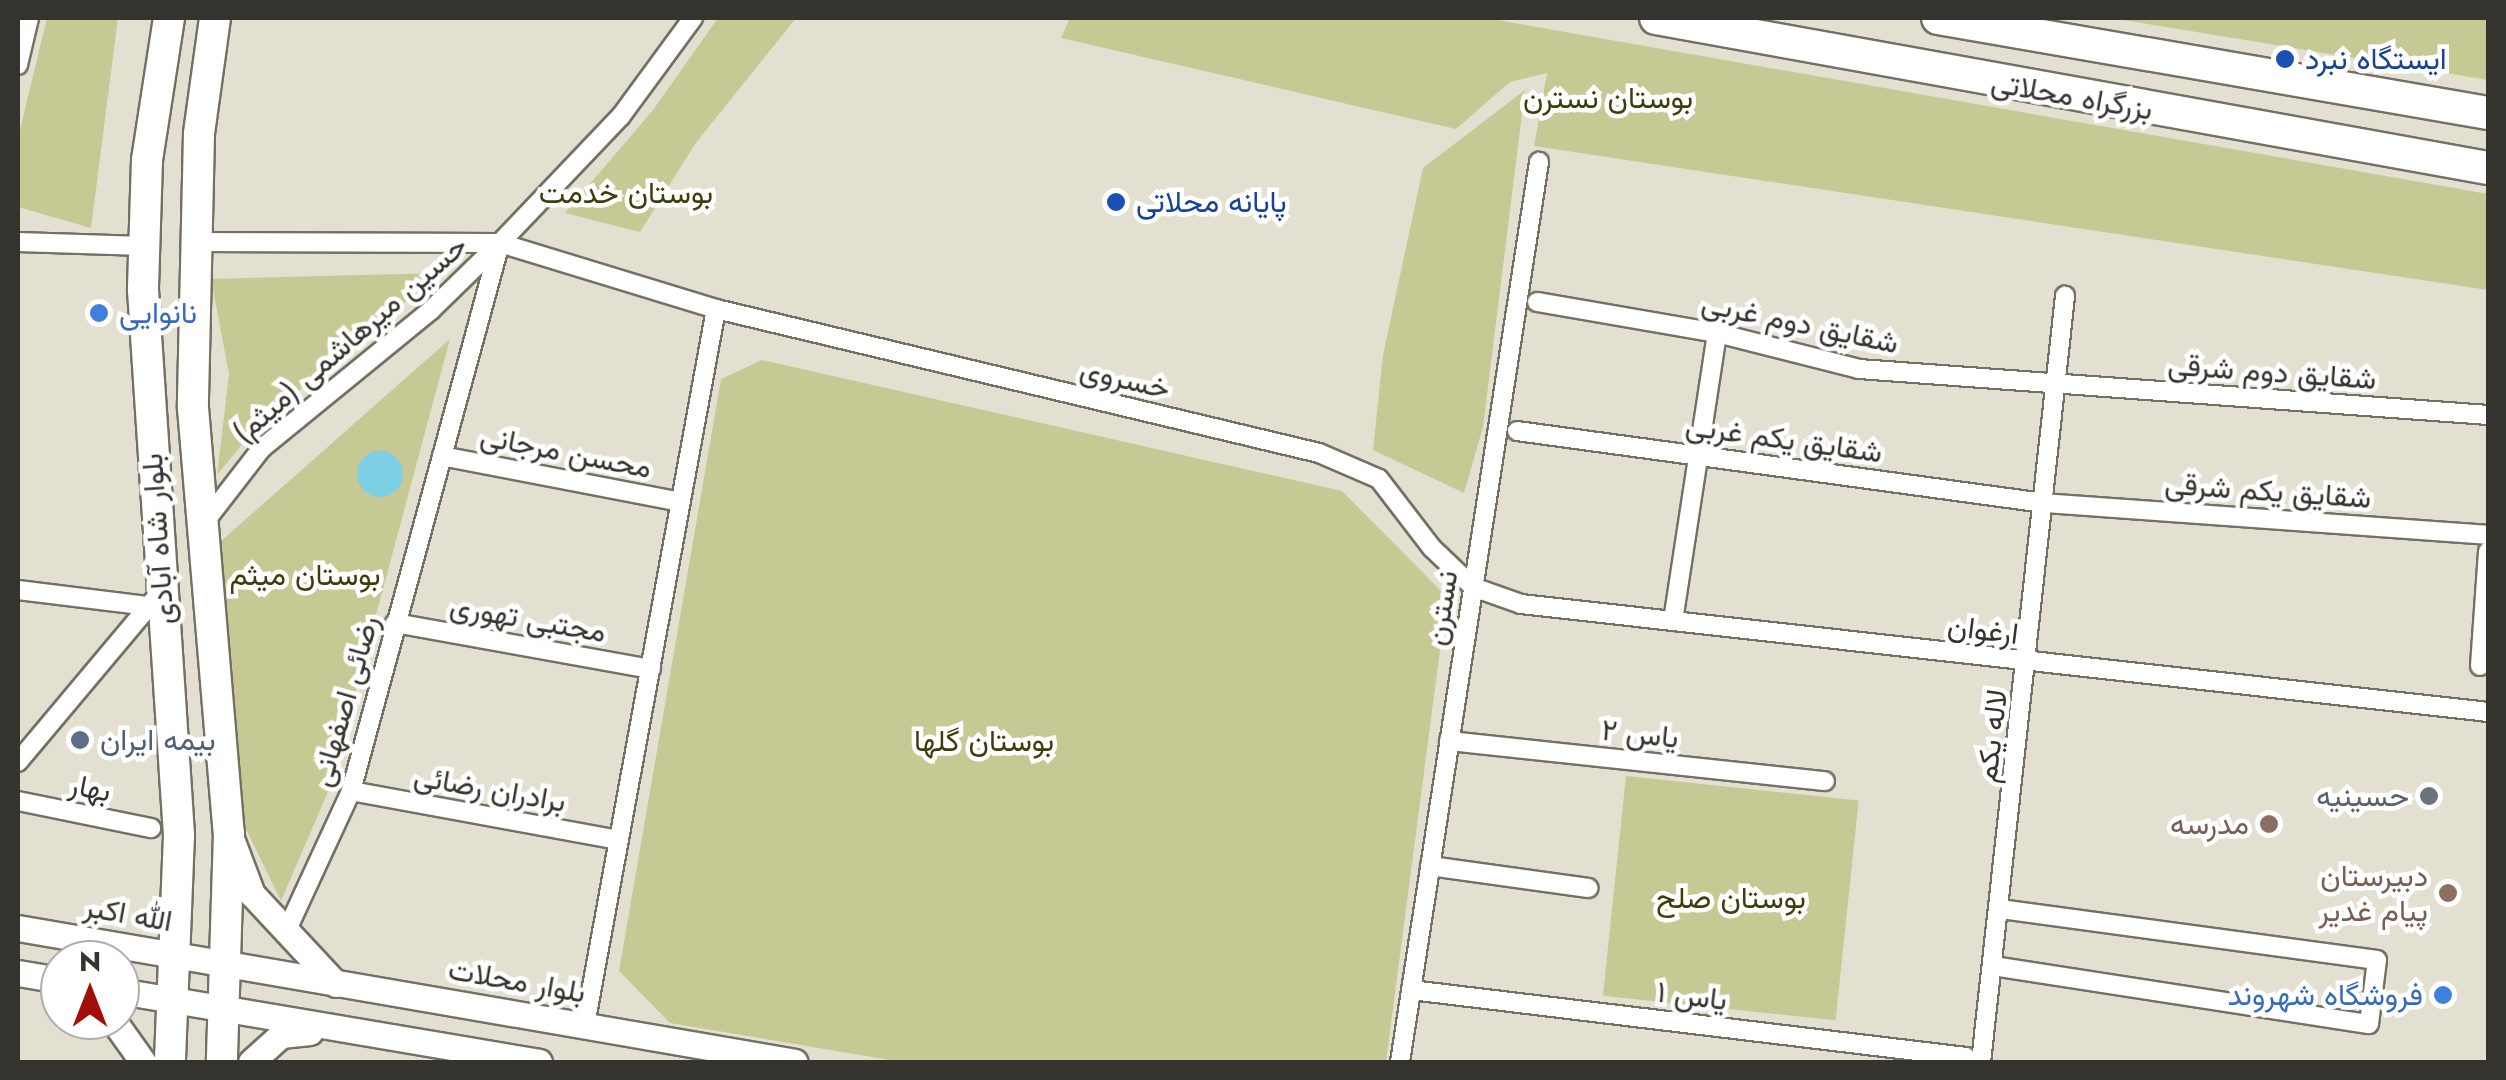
<!DOCTYPE html>
<html>
<head>
<meta charset="utf-8">
<style>
	body { margin:0 }
	#map { position:relative; width:2506px; height:1080px; overflow:hidden; background:#e3e0d2; font-family:Jost,Vazirmatn,sans-serif }
	div>[style] { position:absolute }
	.green>* { inset:0; background:#c7c995; transform-origin:0 0 }
	.water>* { inset:0; background:#7dd0e3 }
	.round { border-radius:50% }
	.roads { filter:drop-shadow(2px 0 #737064) drop-shadow(-2px 0 #737064) drop-shadow(0 2px #737064) drop-shadow(0 -2px #737064) }
	.street>* { height:18px; margin:-9px; padding:0 9px; transform-origin:9px; border-radius:9px; background:#fff }
	.secondary>* { height:25px; margin:-12.5px; padding:0 12.5px; transform-origin:12.5px; border-radius:12.5px; background:#fff }
	.primary>* { height:30px; margin:-15px; padding:0 15px; transform-origin:15px; border-radius:15px; background:#fff }
	.highway>* { height:32px; margin:-16px; padding:0 16px; transform-origin:16px; border-radius:16px; background:#fff }
	.dots>* { width:28px; height:28px; translate:-50% -50%; box-sizing:border-box; border:5px solid #fff; border-radius:50% }
	span { translate:-50% -50%; white-space:nowrap; text-align:center; line-height:1.15; -webkit-text-stroke:9px #fff; paint-order:stroke }
	.transit-label { font-size:30px; color:#164399 }
	.left { translate:0 -50%; text-align:left }
	.street-label { font-size:30px; color:#35332e }
	.park-label { font-size:30px; color:#3d3e0b }
	.shop-label { font-size:30px; color:#366cbe }
	.right { translate:-100% -50%; text-align:right }
	.service-label { font-size:30px; color:#4e5e75 }
	.worship-label { font-size:30px; color:#5b616d }
	.education-label { font-size:30px; color:#785e54 }
	.frame { position:absolute; inset:0; border:20px solid #35332e; pointer-events:none }
	.north { position:absolute; left:40px; top:940px; width:100px; height:100px; box-sizing:border-box; background:#fff; border:2px solid #aeadab; border-radius:50%; rotate:0deg; font-size:28px; font-weight:700; line-height:40px; text-align:center; color:#35332e }
	.north::after { content:''; display:block; margin:auto; width:35px; height:45px; background:#a30d07; clip-path:polygon(50% 0,100% 100%,50% 72%,0 100%) }
</style>
</head>
<body>
<div id="map">
	<div class="green">
		<i style="clip-path:polygon(47px 18px,118px 18px,91px 228px,18px 207px,18px 138px)"></i>
		<i style="clip-path:polygon(718px 18px,796px 18px,695px 144px,640px 232px,565px 213px,653px 110px)"></i>
		<i style="clip-path:polygon(1070px 18px,1486px 18px,2488px 194px,2488px 290px,1534px 146px,1547px 73px,1510px 82px,1456px 129px,1061px 38px)"></i>
		<i style="clip-path:polygon(2111px 18px,2488px 18px,2488px 80px)"></i>
		<i style="clip-path:polygon(1525px 90px,1483px 427px,1464px 493px,1373px 450px,1383px 355px,1423px 168px)"></i>
		<i style="clip-path:polygon(440px 273px,257px 426px,217px 475px,229px 374px,211px 279px)"></i>
		<i style="clip-path:polygon(450px 339px,330px 787px,281px 901px,243px 823px,220px 542px)"></i>
		<i style="clip-path:polygon(762px 360px,1342px 491px,1447px 597px,1386px 1062px,902px 1062px,670px 1023px,619px 971px,721px 379px)"></i>
		<i style="left:1626px;top:776px;width:234px;height:221px;rotate:6deg"></i>
	</div>
	<div class="water">
		<i class="round" style="left:357px;top:451px;width:46px;height:46px"></i>
	</div>
	<div class="roads">
		<div class="street">
			<i style="left:18px;top:65px;width:48px;rotate:-76.8deg"></i>
			<i style="left:18px;top:242px;width:126px;rotate:1.8deg"></i>
			<i style="left:194px;top:242px;width:306px;rotate:0.2deg"></i>
			<i style="left:500px;top:243px;width:226px;rotate:17deg"></i>
			<i style="left:716px;top:309px;width:620px;rotate:13.43deg"></i>
			<i style="left:1319px;top:453px;width:65px;rotate:23.4deg"></i>
			<i style="left:1379px;top:479px;width:87px;rotate:52.5deg"></i>
			<i style="left:1432px;top:548px;width:57px;rotate:43.6deg"></i>
			<i style="left:1473px;top:587px;width:51px;rotate:19.5deg"></i>
			<i style="left:1521px;top:604px;width:973px;rotate:6.37deg"></i>
			<i style="left:1537px;top:302px;width:183px;rotate:9.8deg"></i>
			<i style="left:1717px;top:333px;width:146px;rotate:14.2deg"></i>
			<i style="left:1859px;top:369px;width:631px;rotate:4.18deg"></i>
			<i style="left:1517px;top:431px;width:532px;rotate:7.78deg"></i>
			<i style="left:2044px;top:503px;width:445px;rotate:4.1deg"></i>
			<i style="left:442px;top:456px;width:243px;rotate:10.9deg"></i>
			<i style="left:203px;top:524px;width:96px;rotate:-52.2deg"></i>
			<i style="left:262px;top:448px;width:218px;rotate:-39.2deg"></i>
			<i style="left:431px;top:310px;width:96px;rotate:-44.2deg"></i>
			<i style="left:500px;top:243px;width:175px;rotate:-46.4deg"></i>
			<i style="left:621px;top:116px;width:122px;rotate:-53.7deg"></i>
			<i style="left:18px;top:590px;width:132px;rotate:7deg"></i>
			<i style="left:1673px;top:621px;width:291px;rotate:-81.3deg"></i>
			<i style="left:395px;top:623px;width:260px;rotate:10.2deg"></i>
			<i style="left:2480px;top:666px;width:115px;rotate:-86deg"></i>
			<i style="left:1449px;top:741px;width:378px;rotate:6.1deg"></i>
			<i style="left:18px;top:762px;width:226px;rotate:-50deg"></i>
			<i style="left:351px;top:791px;width:272px;rotate:10.4deg"></i>
			<i style="left:18px;top:801px;width:136px;rotate:11.5deg"></i>
			<i style="left:1430px;top:866px;width:160px;rotate:7.9deg"></i>
			<i style="left:285px;top:934px;width:157px;rotate:-65.2deg"></i>
			<i style="left:351px;top:791px;width:568px;rotate:-74.79deg"></i>
			<i style="left:1993px;top:966px;width:380px;rotate:8.8deg"></i>
			<i style="left:2369px;top:1024px;width:64px;rotate:-82.9deg"></i>
			<i style="left:2377px;top:960px;width:381px;rotate:-172.3deg"></i>
			<i style="left:1411px;top:990px;width:559px;rotate:6.88deg"></i>
			<i style="left:585px;top:1025px;width:728px;rotate:-79.63deg"></i>
			<i style="left:1400px;top:1062px;width:911px;rotate:-81.22deg"></i>
			<i style="left:1981px;top:1062px;width:771px;rotate:-83.74deg"></i>
		</div>
		<div class="secondary">
			<i style="left:232px;top:841px;width:57px;rotate:69.3deg"></i>
			<i style="left:252px;top:894px;width:123px;rotate:47deg"></i>
			<i style="left:18px;top:928px;width:788px;rotate:9.78deg"></i>
			<i style="left:18px;top:973px;width:43px;rotate:9.5deg"></i>
			<i style="left:120px;top:991px;width:425px;rotate:9.6deg"></i>
			<i style="left:113px;top:1020px;width:52px;rotate:54.5deg"></i>
			<i style="left:251px;top:1062px;width:40px;rotate:-42deg"></i>
			<i style="left:281px;top:1035px;width:29px;rotate:-6deg"></i>
		</div>
		<div class="primary">
			<i style="left:169px;top:18px;width:144px;rotate:98.8deg"></i>
			<i style="left:147px;top:160px;width:130px;rotate:91.8deg"></i>
			<i style="left:143px;top:290px;width:546px;rotate:86.22deg"></i>
			<i style="left:179px;top:835px;width:227px;rotate:92.3deg"></i>
			<i style="left:215px;top:18px;width:117px;rotate:97.9deg"></i>
			<i style="left:199px;top:134px;width:274px;rotate:91.3deg"></i>
			<i style="left:193px;top:408px;width:427px;rotate:85.2deg"></i>
			<i style="left:229px;top:833px;width:229px;rotate:91.8deg"></i>
		</div>
		<div class="highway">
			<i style="left:1656px;top:18px;width:845px;rotate:10.22deg"></i>
			<i style="left:1938px;top:18px;width:558px;rotate:9.8deg"></i>
		</div>
	</div>
	<div class="dots">
		<i style="left:2285px;top:59px;background:#1a4fb4"></i>
		<i style="left:1116px;top:202px;background:#1a4fb4"></i>
		<i style="left:99px;top:313px;background:#3f7fe0"></i>
		<i style="left:80px;top:740px;background:#5c6f8a"></i>
		<i style="left:2429px;top:796px;background:#6b7280"></i>
		<i style="left:2269px;top:824px;background:#8d6e63"></i>
		<i style="left:2448px;top:893px;background:#8d6e63"></i>
		<i style="left:2443px;top:995px;background:#3f7fe0"></i>
	</div>
	<div class="transit-label">
		<span class="left" style="left:2305px;top:59px">ایستگاه نبرد</span>
		<span class="left" style="left:1136px;top:202px">پایانه محلاتی</span>
	</div>
	<div class="street-label">
		<span style="left:2072px;top:96px;rotate:10deg">بزرگراه محلاتی</span>
		<span style="left:1800px;top:323px;rotate:12deg">شقایق دوم غربی</span>
		<span style="left:350px;top:339px;rotate:-41deg">حسین میرهاشمی (میثم)</span>
		<span style="left:2272px;top:372px;rotate:4deg">شقایق دوم شرقی</span>
		<span style="left:1125px;top:379px;rotate:13deg">خسروی</span>
		<span style="left:1784px;top:439px;rotate:8deg">شقایق یکم غربی</span>
		<span style="left:566px;top:452px;rotate:11deg">محسن مرجانی</span>
		<span style="left:2268px;top:491px;rotate:4deg">شقایق یکم شرقی</span>
		<span style="left:158px;top:539px;rotate:-94deg">بلوار شاه آبادی</span>
		<span style="left:1442px;top:608px;rotate:-81deg">نسترن</span>
		<span style="left:528px;top:619px;rotate:10deg">مجتبی تهوری</span>
		<span style="left:1983px;top:630px;rotate:7deg">ارغوان</span>
		<span style="left:345px;top:701px;rotate:-74deg">رضائی اصفهانی</span>
		<span style="left:1640px;top:734px;rotate:6deg">یاس ۲</span>
		<span style="left:1992px;top:736px;rotate:-83deg">لاله یکم</span>
		<span style="left:90px;top:788px;rotate:11deg">بهار</span>
		<span style="left:490px;top:789px;rotate:10deg">برادران رضائی</span>
		<span style="left:128px;top:914px;rotate:10deg">الله اکبر</span>
		<span style="left:517px;top:981px;rotate:10deg">بلوار محلات</span>
		<span style="left:1692px;top:996px;rotate:7deg">یاس ۱</span>
	</div>
	<div class="park-label">
		<span style="left:1608px;top:98px">بوستان نسترن</span>
		<span style="left:626px;top:193px">بوستان خدمت</span>
		<span style="left:305px;top:575px">بوستان میثم</span>
		<span style="left:984px;top:741px">بوستان گلها</span>
		<span style="left:1731px;top:898px">بوستان صلح</span>
	</div>
	<div class="shop-label">
		<span class="left" style="left:119px;top:313px">نانوایی</span>
		<span class="right" style="left:2423px;top:995px">فروشگاه شهروند</span>
	</div>
	<div class="service-label">
		<span class="left" style="left:100px;top:740px">بیمه ایران</span>
	</div>
	<div class="worship-label">
		<span class="right" style="left:2409px;top:796px">حسینیه</span>
	</div>
	<div class="education-label">
		<span class="right" style="left:2249px;top:824px">مدرسه</span>
		<span class="right" style="left:2428px;top:893px">دبیرستان<br>پیام غدیر</span>
	</div>
	<div class="frame"></div>
	<div class="north">N</div>
</div>
</body>
</html>
